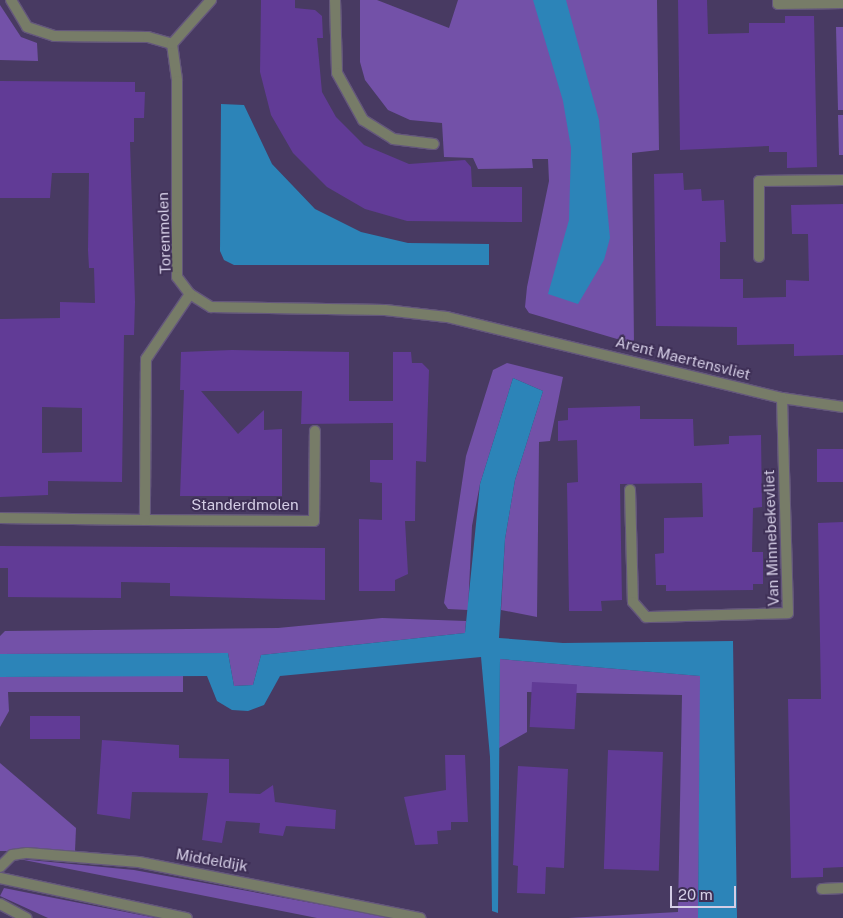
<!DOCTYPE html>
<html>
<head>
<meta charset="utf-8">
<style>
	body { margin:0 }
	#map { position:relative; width:843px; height:918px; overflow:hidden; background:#483a62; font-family:"Public Sans",sans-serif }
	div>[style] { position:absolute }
	.green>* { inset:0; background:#7351a8 }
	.water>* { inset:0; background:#2c84b8 }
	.building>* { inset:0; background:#613b96; transform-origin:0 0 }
	.roads { filter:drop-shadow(1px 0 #64577c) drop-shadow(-1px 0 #64577c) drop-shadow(0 1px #64577c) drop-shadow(0 -1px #64577c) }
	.lane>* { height:10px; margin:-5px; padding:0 5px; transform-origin:5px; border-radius:5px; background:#777c68 }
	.street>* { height:10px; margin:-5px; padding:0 5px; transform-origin:5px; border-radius:5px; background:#777c68 }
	span { translate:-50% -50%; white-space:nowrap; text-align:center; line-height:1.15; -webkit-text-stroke:4px #3e2f56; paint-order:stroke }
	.street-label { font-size:15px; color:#d4cde5 }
	.scale { position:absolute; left:670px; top:886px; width:66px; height:22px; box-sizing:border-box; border:2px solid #d4cde5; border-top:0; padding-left:6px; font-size:15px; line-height:18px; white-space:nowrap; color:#d4cde5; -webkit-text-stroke:4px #3e2f56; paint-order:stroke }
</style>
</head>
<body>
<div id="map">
	<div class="green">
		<i style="clip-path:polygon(360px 0,377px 0,449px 28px,458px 0,657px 0,659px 150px,632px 153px,634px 344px,529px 313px,525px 307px,527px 287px,549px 181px,548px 159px,532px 159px,533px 168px,478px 169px,473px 158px,444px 157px,442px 123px,410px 120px,388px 110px,365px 80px,360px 62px)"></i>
		<i style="clip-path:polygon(0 5px,21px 37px,37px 43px,38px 61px,0 60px)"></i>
		<i style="clip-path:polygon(836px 27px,843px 27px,843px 110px,838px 110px)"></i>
		<i style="clip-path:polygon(838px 115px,843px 115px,843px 155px,839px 155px)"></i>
		<i style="clip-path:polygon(507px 363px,563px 377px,550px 441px,539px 442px,537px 617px,501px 610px,505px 539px,515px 480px,543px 391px,513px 378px,480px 484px,472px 526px,468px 610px,448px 609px,444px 603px,466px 456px,493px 370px)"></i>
		<i style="clip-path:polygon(382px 618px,466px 621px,465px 633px,261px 655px,253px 685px,234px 686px,228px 653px,0 654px,0 636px,5px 631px,278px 628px)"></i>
		<i style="clip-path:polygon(500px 659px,701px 676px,698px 918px,568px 918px,678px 912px,682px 695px,527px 692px,527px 732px,499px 748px)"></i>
		<i style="clip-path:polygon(183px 675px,183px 692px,8px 692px,9px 711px,0 727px,0 677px)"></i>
		<i style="clip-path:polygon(0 763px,76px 828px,75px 851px,0 851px)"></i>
		<i style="clip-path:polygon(19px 859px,134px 870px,393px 918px,317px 918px)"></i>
		<i style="clip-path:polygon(4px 888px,44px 896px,156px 918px,48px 918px,0 896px)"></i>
	</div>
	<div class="water">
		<i style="clip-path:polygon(533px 0,566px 0,599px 120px,610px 238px,604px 260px,578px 304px,548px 294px,569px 220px,571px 148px,563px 101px)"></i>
		<i style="clip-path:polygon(221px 104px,244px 105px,272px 164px,315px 209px,361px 232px,408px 243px,489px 244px,489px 265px,234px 265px,224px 260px,220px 251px)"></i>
		<i style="clip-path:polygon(513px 378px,543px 391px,515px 480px,505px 539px,499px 638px,563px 643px,733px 641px,737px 918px,698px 918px,700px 676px,500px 659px,498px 913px,492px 911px,490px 757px,481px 657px,280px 676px,264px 705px,248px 711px,232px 710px,217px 701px,207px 676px,0 677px,0 654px,228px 653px,234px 686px,253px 685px,261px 655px,465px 633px,480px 484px)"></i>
	</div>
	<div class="building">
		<i style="clip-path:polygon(261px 0,295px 0,295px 8px,315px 10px,322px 16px,323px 38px,317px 38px,322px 92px,336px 117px,364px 145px,409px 164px,465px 160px,471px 167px,472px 187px,522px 187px,522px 222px,407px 221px,365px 209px,327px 187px,293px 153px,271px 115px,260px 72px)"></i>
		<i style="clip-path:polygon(678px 0,707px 0,708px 34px,749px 33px,749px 23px,785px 23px,785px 16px,814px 16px,817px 167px,787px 168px,787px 152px,769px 152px,769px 146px,680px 150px)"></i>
		<i style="clip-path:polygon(evenodd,0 81px,135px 82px,135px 92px,145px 92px,144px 118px,134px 118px,134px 142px,130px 142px,135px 302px,134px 335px,124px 335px,122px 482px,48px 481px,48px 495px,0 497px,0 319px,60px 318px,60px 302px,95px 303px,94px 268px,89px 268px,88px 250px,89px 173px,52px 173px,50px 198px,0 198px,0 81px,42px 407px,82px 408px,82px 452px,42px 453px,42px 407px)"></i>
		<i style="clip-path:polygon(683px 173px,684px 190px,701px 189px,702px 201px,724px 200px,726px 242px,720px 242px,720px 279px,743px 279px,743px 298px,786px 297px,786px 280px,809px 281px,808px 234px,792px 234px,791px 205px,843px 204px,843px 355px,794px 356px,794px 344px,737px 345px,737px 327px,656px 326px,654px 174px)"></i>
		<i style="clip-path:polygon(232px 350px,349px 352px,349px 401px,393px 401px,393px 352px,411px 352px,412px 363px,422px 363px,429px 370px,426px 462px,416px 461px,415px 521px,405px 521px,408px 574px,395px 580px,395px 591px,359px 591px,359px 519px,382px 520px,382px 483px,370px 482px,370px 460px,393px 460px,393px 423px,301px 424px,302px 391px,201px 391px,238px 434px,264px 410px,264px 430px,282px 429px,282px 496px,180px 496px,184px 390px,180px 390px,181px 352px)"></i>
		<i style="clip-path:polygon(640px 406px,640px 419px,693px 419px,694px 446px,729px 444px,729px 436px,761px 435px,762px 507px,753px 508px,752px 552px,763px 552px,763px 584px,753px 584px,753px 590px,666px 591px,666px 585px,656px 585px,655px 554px,664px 553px,664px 518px,703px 517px,702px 483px,620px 484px,622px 600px,601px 601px,602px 611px,569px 611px,567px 483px,578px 482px,577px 440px,558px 441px,558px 421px,568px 420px,568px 408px)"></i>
		<i style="left:817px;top:449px;width:26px;height:33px"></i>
		<i style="clip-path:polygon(843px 522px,843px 867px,823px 868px,823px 877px,791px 878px,788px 699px,821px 699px,818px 523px)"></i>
		<i style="clip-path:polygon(0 546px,325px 548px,325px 600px,170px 596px,170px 583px,121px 582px,121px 598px,8px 597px,8px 568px,0 568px)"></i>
		<i style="left:532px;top:682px;width:45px;height:45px;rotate:3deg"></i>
		<i style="left:80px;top:716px;width:23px;height:50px;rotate:90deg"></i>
		<i style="clip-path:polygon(102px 740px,179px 745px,179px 758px,229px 759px,229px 793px,260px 794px,273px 785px,275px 802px,336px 810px,335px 829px,286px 826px,283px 836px,259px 833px,260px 823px,226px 821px,222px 843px,202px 840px,208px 793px,132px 792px,130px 819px,97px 814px)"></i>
		<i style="left:608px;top:750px;width:55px;height:119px;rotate:2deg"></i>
		<i style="clip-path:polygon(445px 755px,465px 755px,468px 822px,451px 822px,451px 830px,437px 831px,438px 844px,415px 845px,404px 797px,446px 790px)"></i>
		<i style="clip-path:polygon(518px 766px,568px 769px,564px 868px,546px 867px,545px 894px,517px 893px,518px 866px,513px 865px)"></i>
	</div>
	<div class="roads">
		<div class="lane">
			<i style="left:822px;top:889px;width:21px;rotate:-3deg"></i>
		</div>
		<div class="street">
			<i style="left:11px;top:0;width:31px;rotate:59deg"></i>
			<i style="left:27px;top:27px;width:28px;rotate:18deg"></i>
			<i style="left:54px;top:36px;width:94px;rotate:0.6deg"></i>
			<i style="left:148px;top:37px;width:25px;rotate:16deg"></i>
			<i style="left:172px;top:44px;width:37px;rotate:82deg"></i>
			<i style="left:177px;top:81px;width:196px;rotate:90deg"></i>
			<i style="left:177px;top:277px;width:21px;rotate:53deg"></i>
			<i style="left:190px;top:294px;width:25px;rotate:32deg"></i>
			<i style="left:211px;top:307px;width:174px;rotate:1deg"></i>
			<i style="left:385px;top:310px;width:62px;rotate:6.4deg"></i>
			<i style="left:447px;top:317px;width:345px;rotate:13.6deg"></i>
			<i style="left:782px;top:398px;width:62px;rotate:8.4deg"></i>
			<i style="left:335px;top:0;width:73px;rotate:88.4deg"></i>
			<i style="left:337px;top:73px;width:54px;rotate:61deg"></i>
			<i style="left:363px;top:120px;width:36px;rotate:32deg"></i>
			<i style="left:393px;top:139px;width:41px;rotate:7deg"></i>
			<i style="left:778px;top:0;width:4px;rotate:90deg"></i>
			<i style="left:778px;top:4px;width:65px;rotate:-0.9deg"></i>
			<i style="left:172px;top:44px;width:59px;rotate:-48.4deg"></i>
			<i style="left:759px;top:257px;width:76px;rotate:-90deg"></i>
			<i style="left:759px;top:181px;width:84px;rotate:-0.7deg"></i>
			<i style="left:190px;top:294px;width:78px;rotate:124.1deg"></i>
			<i style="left:146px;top:359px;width:161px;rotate:90.4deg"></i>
			<i style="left:145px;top:520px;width:169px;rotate:0.3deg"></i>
			<i style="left:314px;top:521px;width:90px;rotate:-89.4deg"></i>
			<i style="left:630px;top:490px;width:112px;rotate:88.5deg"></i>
			<i style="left:633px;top:602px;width:20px;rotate:49deg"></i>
			<i style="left:646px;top:617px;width:142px;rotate:-1.6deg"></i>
			<i style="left:788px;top:613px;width:215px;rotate:-91.6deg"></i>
			<i style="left:0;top:518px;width:145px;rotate:0.8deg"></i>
			<i style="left:0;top:867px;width:17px;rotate:-45deg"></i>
			<i style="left:12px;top:855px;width:15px;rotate:-8deg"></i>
			<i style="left:27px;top:853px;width:112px;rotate:4.6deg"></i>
			<i style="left:139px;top:862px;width:287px;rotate:11.3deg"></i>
			<i style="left:0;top:878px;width:191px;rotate:12.1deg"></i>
			<i style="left:0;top:904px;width:30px;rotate:28deg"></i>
		</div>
	</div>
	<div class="street-label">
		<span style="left:164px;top:233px;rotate:-92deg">Torenmolen</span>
		<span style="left:683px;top:358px;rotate:14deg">Arent Maertensvliet</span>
		<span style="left:245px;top:505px">Standerdmolen</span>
		<span style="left:771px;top:538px;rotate:-92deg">Van Minnebekevliet</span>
		<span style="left:212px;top:860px;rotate:10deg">Middeldijk</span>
	</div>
	<div class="scale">20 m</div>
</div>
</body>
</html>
